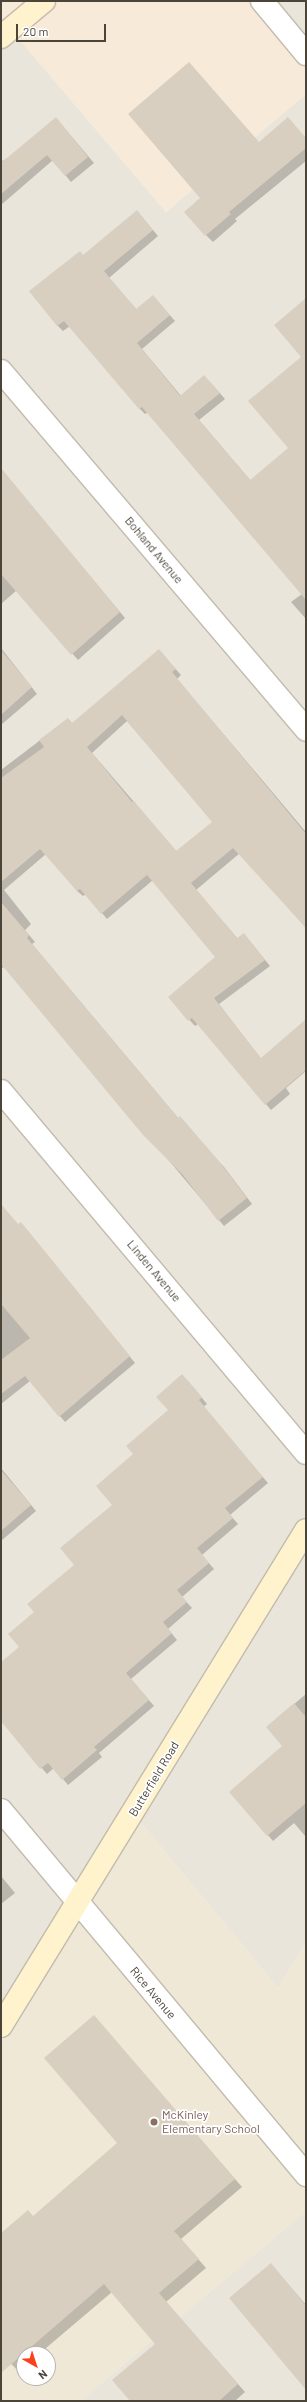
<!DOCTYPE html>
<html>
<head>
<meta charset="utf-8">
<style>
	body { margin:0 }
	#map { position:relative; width:307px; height:2402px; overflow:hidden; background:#f6f3ec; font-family:Barlow,sans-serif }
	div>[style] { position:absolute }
	.residential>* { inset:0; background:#eae5da }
	.commercial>* { inset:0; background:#f7ead8 }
	.education>* { inset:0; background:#efe8d6 }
	.shadow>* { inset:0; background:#0003 }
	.building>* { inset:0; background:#d8cfc1 }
	.roads { filter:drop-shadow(1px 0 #c2bbae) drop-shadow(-1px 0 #c2bbae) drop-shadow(0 1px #c2bbae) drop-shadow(0 -1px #c2bbae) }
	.street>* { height:22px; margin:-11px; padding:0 11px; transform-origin:11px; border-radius:11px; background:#fff }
	.secondary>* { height:22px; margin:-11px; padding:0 11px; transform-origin:11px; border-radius:11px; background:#fff3cd }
	.dots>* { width:11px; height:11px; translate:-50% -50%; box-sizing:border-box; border:2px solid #fff; border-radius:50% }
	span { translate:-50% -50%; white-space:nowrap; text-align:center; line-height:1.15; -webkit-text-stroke:3.5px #fff; paint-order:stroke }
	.street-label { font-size:12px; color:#4b4439 }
	.education-label { font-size:12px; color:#785e54 }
	.left { translate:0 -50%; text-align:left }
	.frame { position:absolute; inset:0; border:2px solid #4b4439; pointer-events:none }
	.north { position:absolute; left:16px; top:2346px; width:40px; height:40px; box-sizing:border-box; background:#fff; border:1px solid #b7b4b0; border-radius:50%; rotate:141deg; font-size:11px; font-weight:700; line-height:16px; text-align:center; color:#4b4439 }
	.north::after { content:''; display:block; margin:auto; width:14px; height:18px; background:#fc3f1d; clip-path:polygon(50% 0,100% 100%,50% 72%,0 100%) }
	.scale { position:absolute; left:16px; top:24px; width:90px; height:18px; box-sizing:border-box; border:2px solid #4b4439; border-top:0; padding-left:5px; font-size:12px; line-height:14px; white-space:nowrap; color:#4b4439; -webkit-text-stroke:3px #fff; paint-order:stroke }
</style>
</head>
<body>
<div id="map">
	<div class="residential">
		<i style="clip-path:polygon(271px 1px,306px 1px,306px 42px)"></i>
		<i style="clip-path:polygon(13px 32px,166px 212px,306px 94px,306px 1529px,1px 2017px,1px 43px)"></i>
		<i style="clip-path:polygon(306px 1540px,306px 1943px,278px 1988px,136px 1817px)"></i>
		<i style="clip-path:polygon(306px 2211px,306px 2401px,80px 2401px)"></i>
	</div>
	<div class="commercial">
		<i style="clip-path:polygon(1px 1px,36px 1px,1px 30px)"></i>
		<i style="clip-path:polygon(50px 1px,254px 1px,306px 63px,306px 94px,166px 212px,13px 32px)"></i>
	</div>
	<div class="education">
		<i style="clip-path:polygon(evenodd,136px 1817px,278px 1988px,306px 1943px,306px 2211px,80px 2401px,1px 2401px,1px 2033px,136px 1817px,24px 2354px,48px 2354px,48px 2378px,24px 2378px,24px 2354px)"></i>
	</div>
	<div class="shadow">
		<i style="clip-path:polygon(61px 124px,94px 163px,71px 182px,53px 160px,1px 205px,1px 162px)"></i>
		<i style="clip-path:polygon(306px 139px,306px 161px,235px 219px,237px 221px,213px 242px,206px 235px,259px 143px)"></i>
		<i style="clip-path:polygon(142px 217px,158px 236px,109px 278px,137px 310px,153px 296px,175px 321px,142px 349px,181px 396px,210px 382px,225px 399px,199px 420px,251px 481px,289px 448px,303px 357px,306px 299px,306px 619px,291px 602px,302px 594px,148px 412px,145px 414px,140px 409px,70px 326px,63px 331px,58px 326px,30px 292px)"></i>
		<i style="clip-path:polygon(1px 469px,125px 618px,78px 660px,17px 590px,1px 604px)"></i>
		<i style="clip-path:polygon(1px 648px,37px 694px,1px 725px)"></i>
		<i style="clip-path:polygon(evenodd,164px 656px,181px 675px,177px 679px,306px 832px,306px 928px,240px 853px,196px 890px,238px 939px,244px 934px,270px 966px,219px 1004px,261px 1059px,306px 1021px,306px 1071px,286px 1088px,290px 1094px,271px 1110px,198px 1024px,195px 1026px,169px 997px,217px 957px,153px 880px,107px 919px,86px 894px,83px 896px,77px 891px,46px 854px,4px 890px,31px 924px,25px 930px,35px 942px,32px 944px,179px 1119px,224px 1167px,252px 1204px,224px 1226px,5px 966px,1px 969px,1px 770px,68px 719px,73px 724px,164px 656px,127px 721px,213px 822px,177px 852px,92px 753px,127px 721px)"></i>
		<i style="clip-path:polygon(1px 1205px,18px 1225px,26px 1229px,135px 1363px,65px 1422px,30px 1381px,1px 1404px)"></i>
		<i style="clip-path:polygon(188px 1381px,207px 1404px,203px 1407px,268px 1483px,230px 1515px,238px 1524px,202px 1555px,214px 1569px,182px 1597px,192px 1608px,168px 1629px,177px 1640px,131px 1679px,154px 1706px,99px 1753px,102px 1757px,68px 1785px,54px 1768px,47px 1774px,1px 1721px,1px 1663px,20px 1647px,35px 1612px,75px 1565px,114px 1505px,134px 1454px,169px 1410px)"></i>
		<i style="clip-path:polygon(1px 1468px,36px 1511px,1px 1541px)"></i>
		<i style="clip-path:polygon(306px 1694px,306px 1837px,294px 1823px,273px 1841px,230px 1792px,284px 1746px,267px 1727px)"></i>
		<i style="clip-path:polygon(1px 1876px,15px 1893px,1px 1904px)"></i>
		<i style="clip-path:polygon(94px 2016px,242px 2187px,181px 2239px,206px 2268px,166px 2302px,245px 2392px,235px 2401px,131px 2401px,157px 2344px,112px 2292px,39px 2354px,24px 2354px,24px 2367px,19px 2372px,1px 2353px,1px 2234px,33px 2217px,118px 2143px)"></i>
		<i style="clip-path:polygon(277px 2271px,306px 2305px,306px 2386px)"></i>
	</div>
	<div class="building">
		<i style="clip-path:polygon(189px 62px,259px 142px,288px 117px,306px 138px,306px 148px,229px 212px,231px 214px,205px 236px,184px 212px,200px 198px,128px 114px)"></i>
		<i style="clip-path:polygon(56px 117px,88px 157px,65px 176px,47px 155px,1px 194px,1px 163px)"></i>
		<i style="clip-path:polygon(137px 210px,153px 230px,104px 271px,136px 309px,153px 295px,170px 315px,137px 343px,180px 396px,204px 375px,220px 393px,194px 414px,250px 480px,288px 448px,248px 401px,301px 357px,274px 325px,306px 298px,306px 600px,142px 407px,139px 409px,64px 321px,57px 326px,29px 291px,80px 251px,83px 255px)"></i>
		<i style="clip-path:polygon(1px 468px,120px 612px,71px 655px,1px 574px)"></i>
		<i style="clip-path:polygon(evenodd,159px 649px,176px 669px,172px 672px,306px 834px,306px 928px,233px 848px,191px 883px,237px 938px,244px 933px,265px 960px,214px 998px,261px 1058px,306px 1019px,306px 1070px,265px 1105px,192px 1018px,188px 1021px,168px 997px,215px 957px,147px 875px,101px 914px,80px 889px,77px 891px,40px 849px,1px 882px,1px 778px,44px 747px,39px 740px,68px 718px,72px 723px,159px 649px,122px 715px,212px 822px,176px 851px,134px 801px,132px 802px,87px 747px,122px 715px)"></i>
		<i style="clip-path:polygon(1px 650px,32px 687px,1px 715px)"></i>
		<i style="clip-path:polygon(1px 902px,29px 935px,27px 938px,178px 1118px,180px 1116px,218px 1160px,247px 1198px,218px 1221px,183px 1175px,143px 1135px,1px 964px)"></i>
		<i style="clip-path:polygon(1px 1204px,18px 1224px,21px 1222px,130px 1356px,59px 1417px,25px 1376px,1px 1394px,1px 1360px,30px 1338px,1px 1304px)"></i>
		<i style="clip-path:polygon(182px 1374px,202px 1397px,199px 1400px,263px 1477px,225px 1508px,233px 1518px,197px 1548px,209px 1563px,177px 1590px,187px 1602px,163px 1622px,172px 1633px,126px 1673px,149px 1700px,94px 1747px,97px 1750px,62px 1780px,48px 1763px,40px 1769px,1px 1721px,1px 1662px,19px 1647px,8px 1634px,34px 1612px,27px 1604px,74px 1565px,60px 1548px,112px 1505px,96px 1486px,133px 1454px,126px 1446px,168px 1410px,156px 1397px)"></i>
		<i style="clip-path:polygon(1px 1470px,31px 1505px,1px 1531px)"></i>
		<i style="clip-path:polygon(294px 1703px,306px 1717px,306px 1803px,267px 1836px,229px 1792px,282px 1746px,266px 1727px)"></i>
		<i style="clip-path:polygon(94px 2015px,235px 2179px,174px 2231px,199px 2259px,159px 2293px,238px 2384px,219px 2401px,130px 2401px,112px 2380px,155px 2344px,104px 2284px,1px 2373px,1px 2233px,28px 2210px,33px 2216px,117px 2143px,44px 2058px)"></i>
		<i style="clip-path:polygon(271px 2263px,306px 2306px,306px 2390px,229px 2298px)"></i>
	</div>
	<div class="roads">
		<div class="street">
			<i style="left:262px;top:1px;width:69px;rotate:50.3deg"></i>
			<i style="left:1px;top:371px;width:471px;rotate:49.6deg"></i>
			<i style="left:1px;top:1091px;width:473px;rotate:49.9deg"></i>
			<i style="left:1px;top:1810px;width:476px;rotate:50.1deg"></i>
		</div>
		<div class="secondary">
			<i style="left:1px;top:37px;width:56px;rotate:-39.9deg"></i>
			<i style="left:1px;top:2026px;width:582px;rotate:-58.41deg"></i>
		</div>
	</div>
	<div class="dots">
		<i style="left:154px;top:2122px;background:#8d6e63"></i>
	</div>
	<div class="street-label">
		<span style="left:154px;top:550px;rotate:50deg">Bohland Avenue</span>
		<span style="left:154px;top:1271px;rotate:50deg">Linden Avenue</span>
		<span style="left:154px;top:1779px;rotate:-59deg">Butterfield Road</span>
		<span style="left:153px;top:1993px;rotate:50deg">Rice Avenue</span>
	</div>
	<div class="education-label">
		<span class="left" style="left:162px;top:2122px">McKinley<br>Elementary School</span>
	</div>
	<div class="frame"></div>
	<div class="north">N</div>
	<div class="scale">20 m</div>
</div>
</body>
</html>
